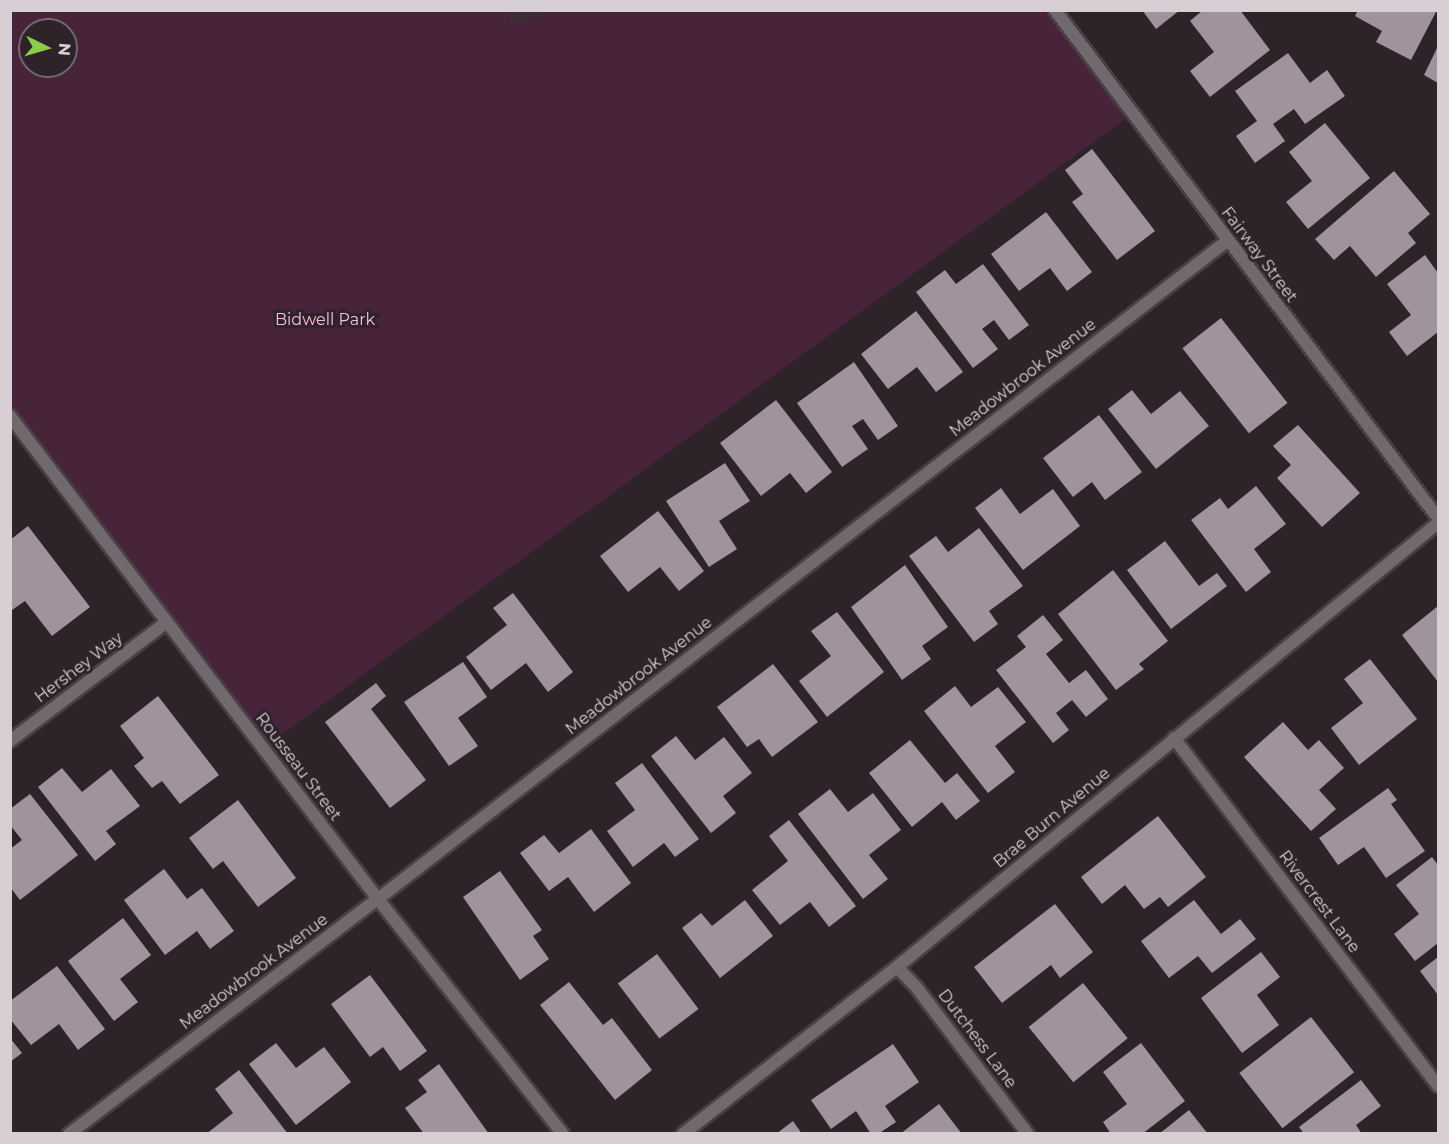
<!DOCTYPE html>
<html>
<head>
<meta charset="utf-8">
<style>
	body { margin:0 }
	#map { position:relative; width:1449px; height:1144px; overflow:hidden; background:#2f232a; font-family:Montserrat,sans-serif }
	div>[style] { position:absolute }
	.built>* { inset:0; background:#3d2b36 }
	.green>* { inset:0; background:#47243a }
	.building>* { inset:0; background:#a1939b; transform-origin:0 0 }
	.roads { filter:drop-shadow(2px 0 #4a3f45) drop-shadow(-2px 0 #4a3f45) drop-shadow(0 2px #4a3f45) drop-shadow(0 -2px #4a3f45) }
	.street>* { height:12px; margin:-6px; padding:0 6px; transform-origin:6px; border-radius:6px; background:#70696d }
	span { translate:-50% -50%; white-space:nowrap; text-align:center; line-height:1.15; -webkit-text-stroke:6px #2f232a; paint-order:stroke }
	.street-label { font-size:16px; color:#d7cfd4 }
	.park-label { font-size:16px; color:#febce4 }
	.frame { position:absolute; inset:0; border:12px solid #d7cfd4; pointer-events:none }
	.north { position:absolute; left:18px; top:18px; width:60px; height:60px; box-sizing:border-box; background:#2f232a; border:2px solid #72686e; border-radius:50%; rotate:95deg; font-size:16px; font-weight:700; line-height:24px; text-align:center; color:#d7cfd4 }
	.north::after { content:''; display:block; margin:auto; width:21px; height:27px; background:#8bce47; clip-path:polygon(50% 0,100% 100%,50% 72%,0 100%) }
</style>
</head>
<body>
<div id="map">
	<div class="built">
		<i style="clip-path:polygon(505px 10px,560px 11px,510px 26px)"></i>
	</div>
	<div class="green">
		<i style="clip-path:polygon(evenodd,505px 10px,510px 26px,560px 10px,1055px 11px,1132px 114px,263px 748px,11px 416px,11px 11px,505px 10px,30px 30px,66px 30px,66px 66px,30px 66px,30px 30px)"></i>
	</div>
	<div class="building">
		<i style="clip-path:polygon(1142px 10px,1180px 10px,1156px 29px)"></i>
		<i style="clip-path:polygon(1203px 10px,1240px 10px,1270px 50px,1210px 97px,1190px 71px,1214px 52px,1190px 21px)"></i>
		<i style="clip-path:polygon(1358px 10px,1437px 10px,1411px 60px,1376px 42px,1382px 31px,1355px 16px)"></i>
		<i style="clip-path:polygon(1438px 46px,1438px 83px,1424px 75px)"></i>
		<i style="clip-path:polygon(1288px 53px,1310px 83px,1327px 70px,1345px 96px,1305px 124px,1294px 109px,1273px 124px,1285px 141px,1255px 163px,1236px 136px,1257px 121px,1235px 91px)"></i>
		<i style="clip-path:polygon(1325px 123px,1370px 178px,1308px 229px,1286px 202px,1312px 181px,1289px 152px)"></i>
		<i style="clip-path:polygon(1092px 149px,1155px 231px,1117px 260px,1072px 202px,1083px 194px,1065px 170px)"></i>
		<i style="clip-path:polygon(1394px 171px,1430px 214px,1408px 233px,1416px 243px,1376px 277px,1350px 246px,1334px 260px,1315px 239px)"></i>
		<i style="clip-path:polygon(1046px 212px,1092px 272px,1067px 291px,1050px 268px,1019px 291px,991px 254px)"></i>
		<i style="clip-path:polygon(1425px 255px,1438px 273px,1438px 332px,1407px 356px,1389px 332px,1411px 315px,1387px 284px)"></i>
		<i style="clip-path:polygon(983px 264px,1029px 325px,1009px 340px,994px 320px,982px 329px,998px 349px,973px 368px,916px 292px,945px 270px,956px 284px)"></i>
		<i style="clip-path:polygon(916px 311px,963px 372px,936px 392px,917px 367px,888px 389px,861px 354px)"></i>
		<i style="left:1221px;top:318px;width:108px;height:49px;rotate:52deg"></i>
		<i style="clip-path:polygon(854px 362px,898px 426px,878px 440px,863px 419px,852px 426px,868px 449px,842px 467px,797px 403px)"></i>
		<i style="clip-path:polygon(1132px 390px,1151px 414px,1180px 391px,1209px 426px,1156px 469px,1108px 409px)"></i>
		<i style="clip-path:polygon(776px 400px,832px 472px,806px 493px,790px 473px,761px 496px,720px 443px)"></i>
		<i style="clip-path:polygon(1099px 415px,1142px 472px,1105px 500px,1092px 482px,1073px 497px,1043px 458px)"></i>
		<i style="clip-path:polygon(1298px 425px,1360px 493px,1322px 527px,1277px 478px,1291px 465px,1273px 446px)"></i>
		<i style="clip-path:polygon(725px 463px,750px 501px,719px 521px,737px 549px,709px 567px,666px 501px)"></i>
		<i style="clip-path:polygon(1256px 486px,1286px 524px,1254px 549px,1271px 572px,1246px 592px,1191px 520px,1220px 498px,1228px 509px)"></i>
		<i style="clip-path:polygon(1001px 488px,1020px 514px,1053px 489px,1080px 526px,1023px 570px,975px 508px)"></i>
		<i style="clip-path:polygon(658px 511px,704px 571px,679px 591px,660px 567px,628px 592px,600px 556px)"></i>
		<i style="clip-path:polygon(28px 526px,90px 607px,52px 636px,25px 601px,12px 610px,10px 608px,10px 540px)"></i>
		<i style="clip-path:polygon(979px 528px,1023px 586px,989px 611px,998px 624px,974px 642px,909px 556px,936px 536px,948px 552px)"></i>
		<i style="clip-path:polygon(1165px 541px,1199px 586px,1217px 573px,1227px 586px,1171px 629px,1127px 570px)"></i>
		<i style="clip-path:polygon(905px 565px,948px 627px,922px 646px,931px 659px,902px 680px,851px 607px)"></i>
		<i style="clip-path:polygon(1113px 570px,1168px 641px,1139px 664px,1144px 669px,1116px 690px,1058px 614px)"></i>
		<i style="clip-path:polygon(513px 593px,573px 672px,548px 692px,526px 663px,491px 690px,466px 657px,507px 625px,493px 608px)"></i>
		<i style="clip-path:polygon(1438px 606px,1438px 682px,1402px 635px)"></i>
		<i style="clip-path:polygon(837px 612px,884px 672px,827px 717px,799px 681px,831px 656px,811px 631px)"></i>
		<i style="clip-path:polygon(1043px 615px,1063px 640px,1046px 654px,1069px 683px,1086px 670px,1108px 699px,1086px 717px,1072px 700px,1056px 713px,1069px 730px,1053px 743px,996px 670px,1026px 647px,1017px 636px)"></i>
		<i style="clip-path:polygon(1370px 659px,1417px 719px,1359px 765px,1331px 728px,1363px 703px,1344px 679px)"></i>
		<i style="clip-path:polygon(463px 662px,487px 697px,458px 718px,478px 746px,449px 766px,404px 702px)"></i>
		<i style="clip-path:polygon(773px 664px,818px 722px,772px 757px,759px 739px,747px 747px,717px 707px)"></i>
		<i style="clip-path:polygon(376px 683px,386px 696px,371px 709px,426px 780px,390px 808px,325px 722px)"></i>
		<i style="clip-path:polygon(955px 686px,971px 707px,998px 687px,1026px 722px,995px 746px,1015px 772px,988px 793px,924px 711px)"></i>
		<i style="clip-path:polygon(158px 696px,219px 775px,180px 804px,162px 781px,152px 788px,134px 766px,144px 758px,120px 726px)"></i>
		<i style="clip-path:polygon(1283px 722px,1308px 750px,1319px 740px,1344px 768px,1319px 790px,1336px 809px,1311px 831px,1244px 757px)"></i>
		<i style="clip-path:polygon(676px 736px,695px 760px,724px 737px,752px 773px,723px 796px,736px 813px,711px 833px,651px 756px)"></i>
		<i style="clip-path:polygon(910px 740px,945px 783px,957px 773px,980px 801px,956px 820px,942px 802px,912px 827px,869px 773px)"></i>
		<i style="clip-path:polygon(642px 763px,699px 839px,675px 857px,664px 843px,633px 867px,607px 831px,635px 810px,615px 783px)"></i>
		<i style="clip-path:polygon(62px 768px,82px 792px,111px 769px,140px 806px,106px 831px,116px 844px,95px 861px,38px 787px)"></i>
		<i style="clip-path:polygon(1388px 788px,1397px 800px,1391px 804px,1425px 851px,1386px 878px,1364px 847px,1338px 865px,1319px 838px)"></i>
		<i style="clip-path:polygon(830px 789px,848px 812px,873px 793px,901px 830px,869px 855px,888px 879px,863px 899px,798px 814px)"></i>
		<i style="clip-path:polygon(30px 794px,78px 855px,20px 900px,10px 887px,10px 849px,22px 840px,10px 825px,10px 809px)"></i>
		<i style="clip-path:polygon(238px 800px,296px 878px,258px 907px,223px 861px,213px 869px,189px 838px)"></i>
		<i style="clip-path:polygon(1158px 816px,1206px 877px,1168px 907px,1160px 897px,1144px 909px,1125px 885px,1102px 904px,1081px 877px)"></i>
		<i style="clip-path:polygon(789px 820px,856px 906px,829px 927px,810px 902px,780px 925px,752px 890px,788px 861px,769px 836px)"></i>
		<i style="clip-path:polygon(591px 829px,631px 883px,594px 912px,568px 877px,549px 891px,520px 853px,544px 835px,559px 853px)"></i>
		<i style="clip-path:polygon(1432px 857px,1438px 865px,1438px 943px,1415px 961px,1394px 934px,1419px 914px,1396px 885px)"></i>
		<i style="clip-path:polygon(164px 869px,187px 899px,202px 888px,234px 931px,210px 949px,197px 931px,165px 955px,124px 900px)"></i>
		<i style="clip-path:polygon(500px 871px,542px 930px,533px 936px,549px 959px,520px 980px,463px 897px)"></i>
		<i style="clip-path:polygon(745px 900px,773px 936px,720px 978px,682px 928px,701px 913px,712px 926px)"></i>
		<i style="clip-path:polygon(1194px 900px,1221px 934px,1240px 919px,1256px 939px,1212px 973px,1198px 956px,1169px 978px,1141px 941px)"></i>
		<i style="clip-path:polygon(1055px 904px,1093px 952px,1060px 978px,1051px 965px,1002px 1003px,974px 967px)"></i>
		<i style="clip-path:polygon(123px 918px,151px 955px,120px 979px,138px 1002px,114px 1021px,68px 961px)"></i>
		<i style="clip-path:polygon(1261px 952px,1280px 977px,1257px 995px,1279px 1025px,1242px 1053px,1201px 998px)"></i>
		<i style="left:657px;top:954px;width:69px;height:49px;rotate:53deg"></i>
		<i style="clip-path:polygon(1438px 957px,1438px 995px,1420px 971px)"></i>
		<i style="clip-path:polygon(57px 966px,105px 1029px,78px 1050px,59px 1024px,31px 1045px,10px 1019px,10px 1001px)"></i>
		<i style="clip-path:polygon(370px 975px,427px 1051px,400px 1071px,383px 1047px,370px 1057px,331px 1004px)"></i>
		<i style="clip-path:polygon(569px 982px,603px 1025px,612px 1018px,652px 1070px,615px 1100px,540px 1005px)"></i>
		<i style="left:1083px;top:983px;width:71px;height:70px;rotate:51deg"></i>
		<i style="left:1311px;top:1017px;width:70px;height:91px;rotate:52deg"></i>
		<i style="clip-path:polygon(10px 1038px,22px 1053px,10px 1062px)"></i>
		<i style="clip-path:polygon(276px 1043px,296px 1068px,324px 1047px,351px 1082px,296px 1125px,249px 1064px)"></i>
		<i style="clip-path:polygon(1141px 1043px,1185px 1101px,1142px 1134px,1111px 1134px,1103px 1122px,1127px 1104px,1103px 1072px)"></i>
		<i style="clip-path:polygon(893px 1044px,919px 1082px,885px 1106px,896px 1122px,878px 1134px,871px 1134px,856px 1111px,831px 1129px,811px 1100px)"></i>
		<i style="clip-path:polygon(439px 1064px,489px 1134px,424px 1134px,405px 1108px,427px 1092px,418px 1080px)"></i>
		<i style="clip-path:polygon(239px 1070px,288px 1134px,206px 1134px,233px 1113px,215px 1089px)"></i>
		<i style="clip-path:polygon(1361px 1080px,1381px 1106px,1356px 1125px,1362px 1134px,1304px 1134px,1299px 1127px)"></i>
		<i style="clip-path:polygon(939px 1104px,962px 1134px,900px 1134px)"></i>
		<i style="clip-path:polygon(1189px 1110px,1208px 1134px,1159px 1134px)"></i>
		<i style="clip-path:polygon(793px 1121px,802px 1134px,776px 1134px)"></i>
	</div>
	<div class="roads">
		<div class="street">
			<i style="left:1055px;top:10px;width:636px;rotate:52.99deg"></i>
			<i style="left:10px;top:416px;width:607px;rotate:52.7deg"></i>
			<i style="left:378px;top:899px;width:299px;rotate:51.8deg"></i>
			<i style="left:1174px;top:738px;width:437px;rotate:52.8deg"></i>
			<i style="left:10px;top:741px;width:197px;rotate:-37.2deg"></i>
			<i style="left:897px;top:967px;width:29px;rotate:46deg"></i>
			<i style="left:917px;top:988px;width:183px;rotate:52.8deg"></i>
			<i style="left:69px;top:1134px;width:388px;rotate:-37.3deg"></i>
			<i style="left:378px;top:899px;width:1074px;rotate:-37.78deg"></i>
			<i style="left:683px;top:1134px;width:271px;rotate:-38deg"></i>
			<i style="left:897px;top:967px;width:700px;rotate:-39.38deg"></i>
		</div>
	</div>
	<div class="street-label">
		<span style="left:1259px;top:255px;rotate:53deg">Fairway Street</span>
		<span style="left:1023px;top:378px;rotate:-38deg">Meadowbrook Avenue</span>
		<span style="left:79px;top:668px;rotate:-37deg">Hershey Way</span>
		<span style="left:639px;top:676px;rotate:-38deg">Meadowbrook Avenue</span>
		<span style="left:298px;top:767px;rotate:53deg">Rousseau Street</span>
		<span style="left:1052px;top:818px;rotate:-40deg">Brae Burn Avenue</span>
		<span style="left:1319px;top:902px;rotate:53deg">Rivercrest Lane</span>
		<span style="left:254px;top:972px;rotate:-37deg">Meadowbrook Avenue</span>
		<span style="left:977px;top:1039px;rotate:53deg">Dutchess Lane</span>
	</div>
	<div class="park-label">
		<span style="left:325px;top:320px">Bidwell Park</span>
	</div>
	<div class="frame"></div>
	<div class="north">N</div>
</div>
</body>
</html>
